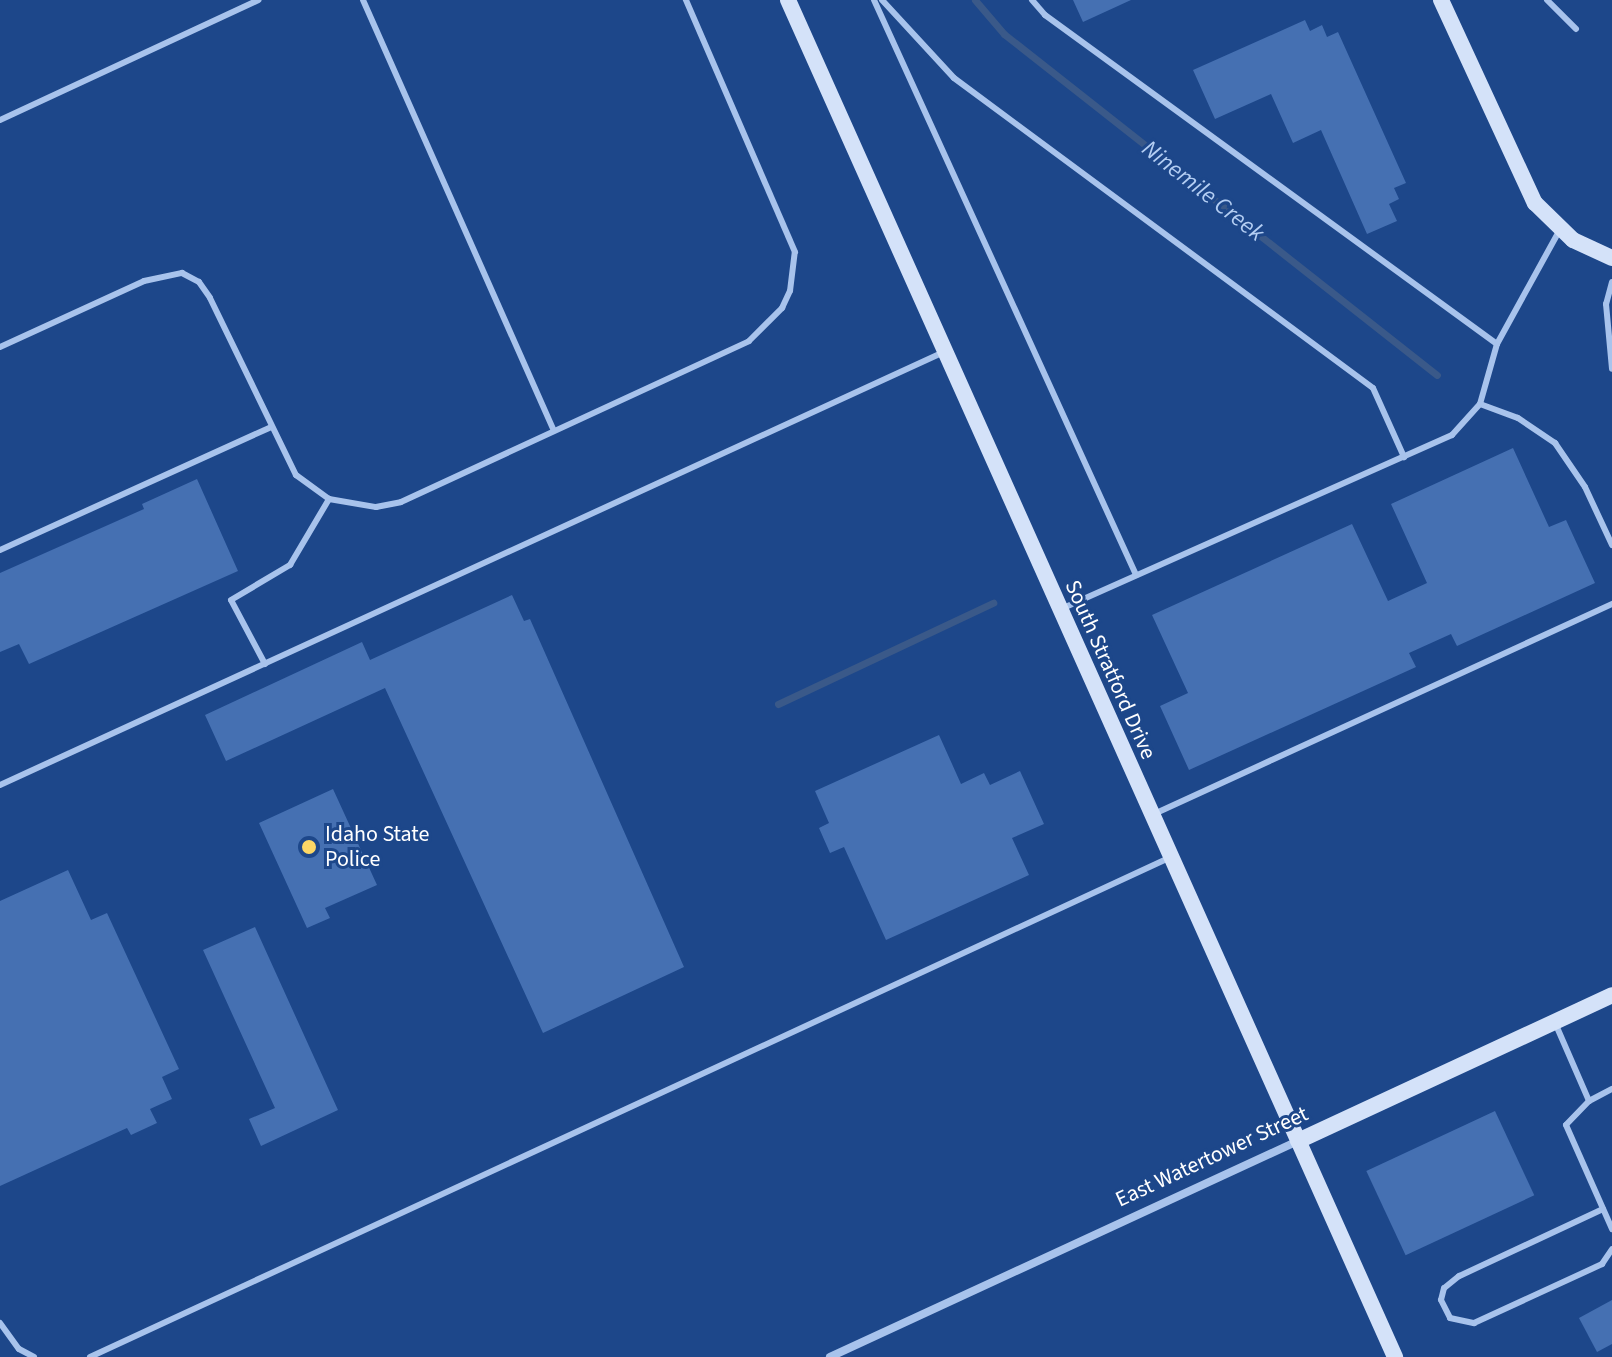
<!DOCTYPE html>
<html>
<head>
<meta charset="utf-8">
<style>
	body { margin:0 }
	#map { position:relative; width:1612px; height:1357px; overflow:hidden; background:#1d478a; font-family:"Source Sans 3",sans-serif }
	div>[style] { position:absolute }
	.stream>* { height:7px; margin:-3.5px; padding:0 3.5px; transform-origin:3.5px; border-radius:3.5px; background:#3a5989 }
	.building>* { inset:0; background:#4570b2; transform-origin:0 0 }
	.lane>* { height:6px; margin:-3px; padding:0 3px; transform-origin:3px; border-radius:3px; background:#a8c3ec }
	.street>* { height:8px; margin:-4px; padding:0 4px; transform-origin:4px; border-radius:4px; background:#a8c3ec }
	.secondary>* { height:16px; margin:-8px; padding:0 8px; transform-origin:8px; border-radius:8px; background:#d4e2f9 }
	.dots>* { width:22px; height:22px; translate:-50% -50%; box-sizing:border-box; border:4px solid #1d478a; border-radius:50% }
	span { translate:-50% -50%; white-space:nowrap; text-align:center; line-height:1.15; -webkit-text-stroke:6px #1d478a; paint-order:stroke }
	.street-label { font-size:22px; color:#fff }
	.poi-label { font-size:22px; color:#fff }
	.left { translate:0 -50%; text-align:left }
	.water-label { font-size:24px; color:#b4cef3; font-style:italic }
</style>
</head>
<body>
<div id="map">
	<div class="stream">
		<i style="left:975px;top:0;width:45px;rotate:49.5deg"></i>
		<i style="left:1004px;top:34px;width:551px;rotate:38.22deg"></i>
		<i style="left:778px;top:704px;width:238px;rotate:-25.2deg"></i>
	</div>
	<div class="building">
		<i style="clip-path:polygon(1073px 0,1131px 0,1083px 22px)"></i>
		<i style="clip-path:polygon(1305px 20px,1310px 31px,1322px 25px,1327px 37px,1338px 32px,1406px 183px,1394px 188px,1399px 199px,1389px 204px,1397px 221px,1367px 234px,1321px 130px,1293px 143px,1271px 94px,1215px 119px,1193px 70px)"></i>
		<i style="clip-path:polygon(1513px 448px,1549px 527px,1566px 520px,1595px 583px,1457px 646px,1451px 634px,1409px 653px,1416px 667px,1189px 770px,1160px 706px,1188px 693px,1152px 615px,1352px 524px,1388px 601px,1427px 583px,1391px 504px)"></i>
		<i style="clip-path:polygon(197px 479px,238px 571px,29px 664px,19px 644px,0 652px,0 573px,144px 509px,142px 504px)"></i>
		<i style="clip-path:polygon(512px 595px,524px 621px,530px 619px,684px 967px,543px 1033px,385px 688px,226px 761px,205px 715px,362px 642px,370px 660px)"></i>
		<i style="clip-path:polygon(939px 735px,961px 784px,984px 773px,990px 785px,1020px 771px,1044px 824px,1012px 838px,1029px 875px,886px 940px,844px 847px,830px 853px,819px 828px,829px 823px,815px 791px)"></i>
		<i style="clip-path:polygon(333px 789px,377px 885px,325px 908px,330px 918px,307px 928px,259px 823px)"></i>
		<i style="clip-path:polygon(68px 870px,91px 920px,107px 913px,179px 1069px,162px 1077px,172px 1099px,150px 1109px,157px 1123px,131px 1135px,127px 1128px,0 1186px,0 901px)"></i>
		<i style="clip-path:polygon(255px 927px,338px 1110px,261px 1146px,249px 1119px,275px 1108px,203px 950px)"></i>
		<i style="left:1495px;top:1111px;width:93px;height:142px;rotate:65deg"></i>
		<i style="clip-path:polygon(1612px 1300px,1612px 1344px,1597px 1352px,1579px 1318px)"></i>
	</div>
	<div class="lane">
		<i style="left:363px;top:0;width:471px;rotate:66.1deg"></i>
		<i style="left:874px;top:0;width:632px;rotate:65.5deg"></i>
		<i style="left:882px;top:0;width:106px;rotate:47.3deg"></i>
		<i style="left:954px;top:78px;width:521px;rotate:36.5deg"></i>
		<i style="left:1373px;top:388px;width:76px;rotate:65.8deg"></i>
		<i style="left:1032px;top:0;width:20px;rotate:49deg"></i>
		<i style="left:1045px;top:15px;width:559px;rotate:36.05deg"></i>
		<i style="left:1497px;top:344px;width:129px;rotate:-61.2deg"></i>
		<i style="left:1547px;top:0;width:41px;rotate:45deg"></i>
		<i style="left:0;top:120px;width:285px;rotate:-24.9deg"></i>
		<i style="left:1612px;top:282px;width:23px;rotate:105deg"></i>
		<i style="left:1606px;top:304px;width:65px;rotate:84.7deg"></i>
		<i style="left:0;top:347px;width:158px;rotate:-24.6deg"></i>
		<i style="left:144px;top:281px;width:39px;rotate:-12deg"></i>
		<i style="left:182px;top:273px;width:19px;rotate:28deg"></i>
		<i style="left:199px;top:282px;width:19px;rotate:55deg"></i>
		<i style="left:210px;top:298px;width:197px;rotate:64.1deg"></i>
		<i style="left:296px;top:475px;width:41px;rotate:36deg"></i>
		<i style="left:329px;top:499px;width:48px;rotate:9.7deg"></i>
		<i style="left:376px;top:507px;width:25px;rotate:-11deg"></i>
		<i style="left:401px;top:502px;width:383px;rotate:-24.8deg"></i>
		<i style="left:749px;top:341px;width:47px;rotate:-45deg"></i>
		<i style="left:782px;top:308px;width:19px;rotate:-65deg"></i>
		<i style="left:790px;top:291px;width:39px;rotate:-83deg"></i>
		<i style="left:795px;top:252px;width:275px;rotate:-113.4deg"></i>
		<i style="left:1480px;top:404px;width:40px;rotate:20.2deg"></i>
		<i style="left:1518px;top:418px;width:45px;rotate:34deg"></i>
		<i style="left:1555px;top:443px;width:53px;rotate:55.7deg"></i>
		<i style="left:1585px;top:487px;width:64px;rotate:65deg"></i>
		<i style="left:0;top:550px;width:298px;rotate:-24.4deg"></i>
		<i style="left:1061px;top:609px;width:428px;rotate:-24deg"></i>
		<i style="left:1452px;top:435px;width:42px;rotate:-47.9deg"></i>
		<i style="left:1480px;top:404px;width:62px;rotate:-74.2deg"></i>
		<i style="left:265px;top:664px;width:72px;rotate:-118deg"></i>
		<i style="left:231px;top:600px;width:69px;rotate:-30.7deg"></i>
		<i style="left:290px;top:565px;width:77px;rotate:-59.4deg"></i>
		<i style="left:0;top:785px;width:1036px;rotate:-24.64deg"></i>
		<i style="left:1154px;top:814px;width:504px;rotate:-24.63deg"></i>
		<i style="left:1556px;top:1025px;width:83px;rotate:66.5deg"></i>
		<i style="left:1589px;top:1101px;width:26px;rotate:-28deg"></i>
		<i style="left:1589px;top:1101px;width:33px;rotate:134deg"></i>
		<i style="left:1566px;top:1125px;width:114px;rotate:66.1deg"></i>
		<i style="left:1603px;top:1209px;width:159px;rotate:155deg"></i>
		<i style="left:1459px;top:1276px;width:19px;rotate:141deg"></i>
		<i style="left:1444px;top:1288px;width:12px;rotate:104deg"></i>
		<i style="left:1441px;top:1300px;width:20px;rotate:63deg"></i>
		<i style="left:1450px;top:1318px;width:25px;rotate:12deg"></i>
		<i style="left:1474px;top:1323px;width:141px;rotate:-24.7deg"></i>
		<i style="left:1602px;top:1264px;width:18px;rotate:-56deg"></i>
		<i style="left:0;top:1323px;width:32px;rotate:54deg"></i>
		<i style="left:19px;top:1349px;width:17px;rotate:28deg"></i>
		<i style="left:90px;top:1357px;width:1191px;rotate:-24.82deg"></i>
	</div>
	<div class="street">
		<i style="left:830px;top:1357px;width:515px;rotate:-24.78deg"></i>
	</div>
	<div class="secondary">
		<i style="left:788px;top:0;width:1487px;rotate:65.9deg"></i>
		<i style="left:1441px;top:0;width:224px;rotate:65.2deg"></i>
		<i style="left:1535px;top:203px;width:53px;rotate:44.2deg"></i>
		<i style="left:1573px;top:240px;width:43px;rotate:24.8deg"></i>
		<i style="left:1298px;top:1141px;width:346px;rotate:-24.9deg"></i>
	</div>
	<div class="dots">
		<i style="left:309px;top:847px;background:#fcd766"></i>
	</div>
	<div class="street-label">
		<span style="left:1110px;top:670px;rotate:66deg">South Stratford Drive</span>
		<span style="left:1212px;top:1157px;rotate:-25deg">East Watertower Street</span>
	</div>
	<div class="poi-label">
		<span class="left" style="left:325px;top:847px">Idaho State<br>Police</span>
	</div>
	<div class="water-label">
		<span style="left:1203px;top:191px;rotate:38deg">Ninemile Creek</span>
	</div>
</div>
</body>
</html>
